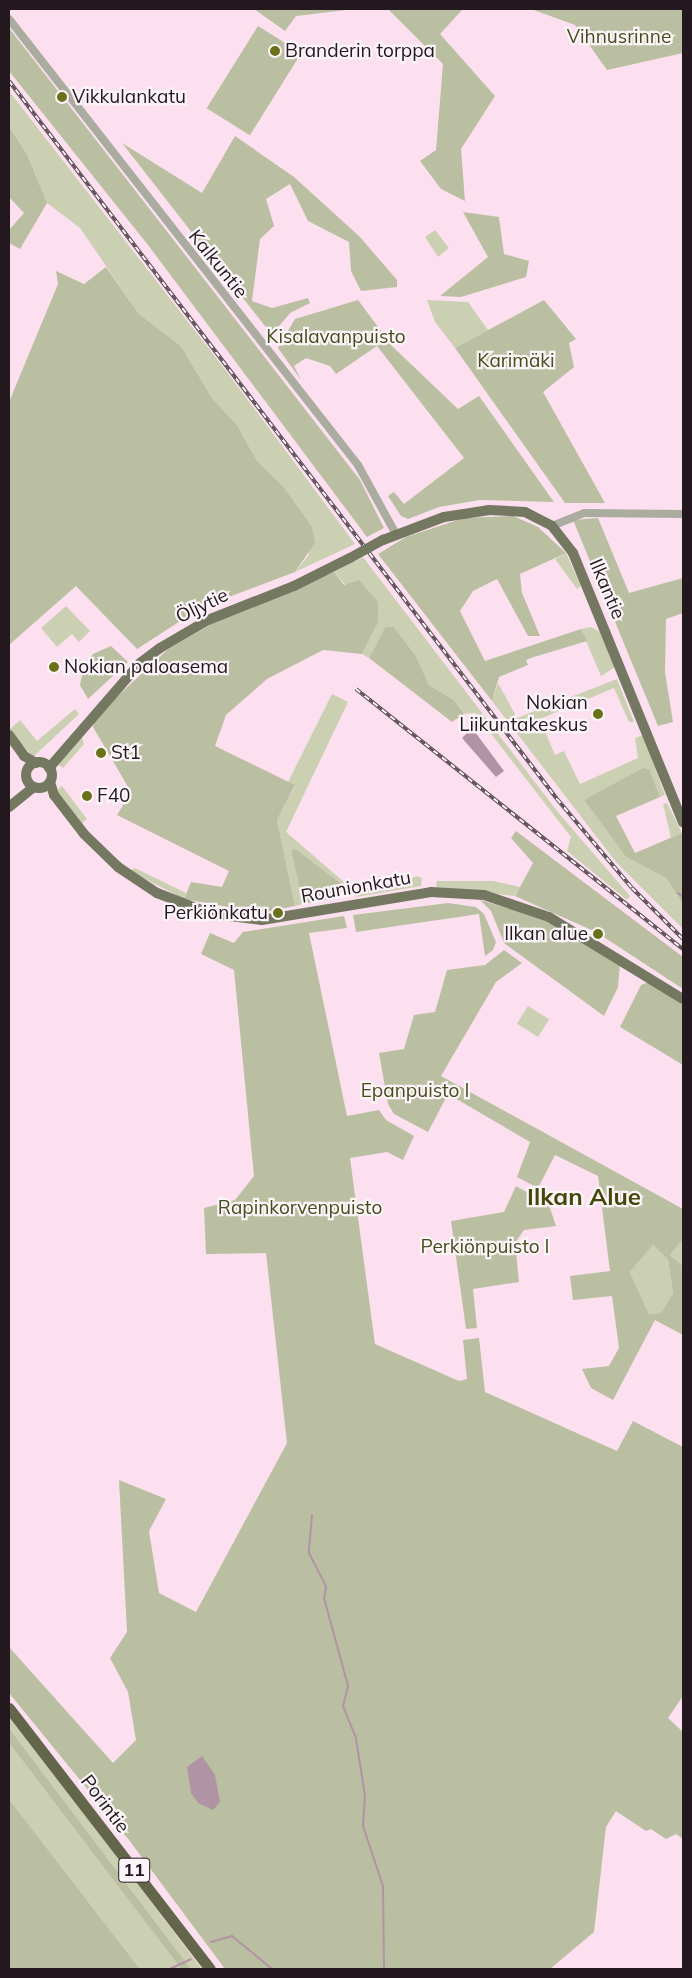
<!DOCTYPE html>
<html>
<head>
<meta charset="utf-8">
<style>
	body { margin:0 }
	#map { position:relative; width:692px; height:1978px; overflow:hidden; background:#fce0ef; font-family:Mulish,sans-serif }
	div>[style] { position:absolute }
	.green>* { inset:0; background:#ccd0b3; transform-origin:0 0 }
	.forest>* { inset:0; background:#bbbfa1; transform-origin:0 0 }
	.water>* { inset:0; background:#b194a4 }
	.stream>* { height:2px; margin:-1px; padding:0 1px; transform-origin:1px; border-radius:1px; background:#b194a4 }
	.minor>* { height:8px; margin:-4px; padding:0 4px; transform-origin:4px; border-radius:4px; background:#aaac9f }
	.major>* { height:10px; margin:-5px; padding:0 5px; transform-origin:5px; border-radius:5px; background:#757861 }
	.major>.ring { margin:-5px; padding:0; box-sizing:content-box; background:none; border:10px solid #757861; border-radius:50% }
	.highway>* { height:11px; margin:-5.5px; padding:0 5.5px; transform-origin:5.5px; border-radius:5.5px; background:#63664b }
	.rail>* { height:4px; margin-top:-2px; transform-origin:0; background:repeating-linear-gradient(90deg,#fbf4f8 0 5.5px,#5a4b53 0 11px); box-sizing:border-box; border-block:1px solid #5a4b53 }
	.major-bridge>* { height:10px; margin:-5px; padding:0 5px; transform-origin:5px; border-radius:5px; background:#757861 }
	.dots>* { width:14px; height:14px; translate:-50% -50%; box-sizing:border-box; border:2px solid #fbf4f8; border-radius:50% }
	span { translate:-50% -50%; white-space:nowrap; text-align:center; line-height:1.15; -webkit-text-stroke:4.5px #fbf4f8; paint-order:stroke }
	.shield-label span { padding:1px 4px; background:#fbf4f8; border:1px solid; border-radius:4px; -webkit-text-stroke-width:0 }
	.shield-label { font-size:18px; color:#23181e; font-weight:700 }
	.park-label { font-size:19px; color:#484c1a }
	.poi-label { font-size:19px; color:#23181e }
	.left { translate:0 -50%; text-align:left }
	.right { translate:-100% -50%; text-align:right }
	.street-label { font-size:19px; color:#23181e }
	.district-label { font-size:24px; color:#434709; font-weight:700 }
	.frame { position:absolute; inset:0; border:10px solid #23181e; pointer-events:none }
</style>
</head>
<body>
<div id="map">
	<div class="green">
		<i style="clip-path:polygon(9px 91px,230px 376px,355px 544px,295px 572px,309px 555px,282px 485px,257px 461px,237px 425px,212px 398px,181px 346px,139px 314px,80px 228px,47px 203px,27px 154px,9px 127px)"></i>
		<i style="clip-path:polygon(435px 230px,449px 248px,438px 257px,425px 237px)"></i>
		<i style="clip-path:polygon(427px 300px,468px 302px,488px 330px,455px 348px,435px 322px)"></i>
		<i style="clip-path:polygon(566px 553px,581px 586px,577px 589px,555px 559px)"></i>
		<i style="clip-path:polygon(363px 557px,557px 811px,630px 896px,627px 900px,567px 851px,571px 837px,475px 713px,464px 714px,454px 700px,429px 685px,416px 656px,394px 627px,385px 627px,369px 658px,362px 654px,378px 622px,334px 572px)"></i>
		<i style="clip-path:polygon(66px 606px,90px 631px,79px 642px,72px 634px,57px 647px,41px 628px)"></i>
		<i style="clip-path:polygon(591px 627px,600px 632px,615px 667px,601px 676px,581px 629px)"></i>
		<i style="clip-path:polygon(617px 679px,634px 722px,629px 722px,614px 688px,540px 719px,555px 755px,564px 751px,580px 784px,638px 758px,635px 738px,643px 735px,665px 795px,660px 797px,650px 770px,584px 800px,626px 857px,666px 878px,683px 904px,683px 929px,616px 862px,492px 701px,498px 683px,517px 718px)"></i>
		<i style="clip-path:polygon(332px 694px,348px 702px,286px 832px,344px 882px,343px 885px,296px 849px,291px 850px,303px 904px,295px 906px,277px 820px,295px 786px,288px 782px)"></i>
		<i style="clip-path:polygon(75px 709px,79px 714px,33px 757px,9px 730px,20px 720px,37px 741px)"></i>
		<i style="clip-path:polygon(82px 737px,84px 744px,63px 768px,56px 763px)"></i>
		<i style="clip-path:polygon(62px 786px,87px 819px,82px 823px,56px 791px)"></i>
		<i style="clip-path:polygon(667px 803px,682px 833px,671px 838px,663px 804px)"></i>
		<i style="clip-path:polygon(135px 868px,186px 893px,184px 899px,130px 871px)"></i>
		<i style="clip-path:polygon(416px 876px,422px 878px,421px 886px,356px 897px,352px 891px,404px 883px)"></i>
		<i style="clip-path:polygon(437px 881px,493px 881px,520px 887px,514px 896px,436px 887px)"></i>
		<i style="left:528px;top:1006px;width:25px;height:21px;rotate:32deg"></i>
		<i style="clip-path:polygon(683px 1239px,683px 1266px,670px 1255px)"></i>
		<i style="clip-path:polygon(653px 1245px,668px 1260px,673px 1293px,661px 1313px,649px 1314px,630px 1272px)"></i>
		<i style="clip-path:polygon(9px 1715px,102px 1837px,202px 1969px,191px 1969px,9px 1728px)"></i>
		<i style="clip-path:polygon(9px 1743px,181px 1969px,140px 1969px,9px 1799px)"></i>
	</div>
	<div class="forest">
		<i style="clip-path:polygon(254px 9px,355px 9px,296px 16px,285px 31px)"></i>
		<i style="clip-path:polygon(388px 9px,683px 9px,683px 53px,607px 70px,575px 25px,531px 9px,462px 10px,440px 34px,495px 96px,461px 149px,465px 201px,441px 189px,420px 161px,436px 150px,443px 64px)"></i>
		<i style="left:258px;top:26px;width:51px;height:97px;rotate:32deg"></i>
		<i style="clip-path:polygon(9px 28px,360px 480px,384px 528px,367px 537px,148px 245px,9px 71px)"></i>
		<i style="clip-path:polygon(9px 127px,27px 154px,47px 203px,20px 249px,9px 243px,9px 230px,24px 213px,9px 197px)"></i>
		<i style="clip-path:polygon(235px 136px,294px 177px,360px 237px,397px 280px,397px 287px,361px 291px,351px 271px,349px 242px,308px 221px,290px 184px,266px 199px,274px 226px,260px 239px,252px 301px,272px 308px,308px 298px,310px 303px,290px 313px,274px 332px,268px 330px,122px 143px,202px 193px)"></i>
		<i style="clip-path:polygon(463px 212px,499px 217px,504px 254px,529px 261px,526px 277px,461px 297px,440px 296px,488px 257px)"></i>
		<i style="clip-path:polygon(106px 267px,139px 314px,181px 346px,212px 398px,237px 425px,257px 461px,282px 485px,312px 527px,315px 543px,295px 572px,202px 607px,137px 649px,76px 586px,9px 645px,9px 402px,58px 284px,56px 271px,84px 284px)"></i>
		<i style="clip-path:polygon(358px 300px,393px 347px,458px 409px,479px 396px,554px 502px,480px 500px,439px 507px,408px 519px,401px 516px,388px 496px,394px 492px,404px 504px,464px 458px,377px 346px,336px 374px,330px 366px,306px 358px,294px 366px,301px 380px,278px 348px,295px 319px)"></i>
		<i style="clip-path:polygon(544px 300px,576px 339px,569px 343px,574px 367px,543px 392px,605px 503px,565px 503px,455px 348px)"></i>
		<i style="clip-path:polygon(513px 516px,538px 527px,566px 553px,520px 574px,522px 593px,540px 636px,528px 636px,497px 579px,473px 591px,460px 611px,485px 661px,581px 629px,587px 641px,534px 657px,526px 660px,528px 665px,499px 677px,492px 701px,378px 554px,406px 537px,464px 518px)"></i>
		<i style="clip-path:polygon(598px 518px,629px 593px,683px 578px,683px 613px,666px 619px,665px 672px,673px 722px,658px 726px,573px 520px)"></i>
		<i style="clip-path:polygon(334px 572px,344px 585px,359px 580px,378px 602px,378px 622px,362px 654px,323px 650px,267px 679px,226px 715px,215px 746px,295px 785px,277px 820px,295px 906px,261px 913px,184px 899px,191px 882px,222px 887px,229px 871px,117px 815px,131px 792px,93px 727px,94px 718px,167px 650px,227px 615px)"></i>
		<i style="clip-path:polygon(385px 627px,394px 627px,416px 656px,429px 685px,454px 700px,464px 714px,452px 722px,369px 658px)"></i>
		<i style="clip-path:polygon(111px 646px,128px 662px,88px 699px,80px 685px,82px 675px,93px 654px)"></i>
		<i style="clip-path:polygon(643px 768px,650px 770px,660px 797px,616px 816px,635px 853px,682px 833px,683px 904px,666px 878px,626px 857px,584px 800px)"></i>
		<i style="clip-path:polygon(516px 831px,683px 957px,683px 989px,596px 932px,515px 896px,533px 863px,511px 838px)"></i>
		<i style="clip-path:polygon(296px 849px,343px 885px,340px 897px,303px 904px,291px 850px)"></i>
		<i style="clip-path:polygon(480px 900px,549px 920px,620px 963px,618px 987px,604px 1016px,504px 943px,491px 911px)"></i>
		<i style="clip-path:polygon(448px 903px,476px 907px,484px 914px,496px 942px,493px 950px,485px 956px,479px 914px,356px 932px,353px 915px)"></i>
		<i style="clip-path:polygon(344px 916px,347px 928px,309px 933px,347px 1116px,379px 1110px,386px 1120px,414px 1136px,403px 1160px,387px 1152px,350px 1158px,375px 1344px,459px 1381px,467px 1379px,463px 1340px,479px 1338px,485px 1392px,617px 1451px,633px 1421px,683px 1447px,683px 1696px,668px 1718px,683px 1732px,683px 1839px,676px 1834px,666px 1839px,651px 1829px,646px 1831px,616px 1811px,606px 1827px,594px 1932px,550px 1969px,225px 1969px,129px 1840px,9px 1693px,9px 1647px,113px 1763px,136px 1740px,128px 1692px,110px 1658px,127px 1632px,119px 1480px,166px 1499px,149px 1531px,159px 1593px,196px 1612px,287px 1443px,266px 1253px,206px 1254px,204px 1208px,235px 1200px,254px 1176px,234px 970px,201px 954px,210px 933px,234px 943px,243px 932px)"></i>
		<i style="clip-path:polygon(evenodd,504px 950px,522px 963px,496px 982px,441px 1076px,683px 1209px,683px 1239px,670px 1255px,683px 1266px,683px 1335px,655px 1320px,613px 1400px,591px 1388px,582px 1369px,609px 1366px,619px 1348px,612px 1296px,573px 1300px,570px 1276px,610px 1271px,598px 1176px,555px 1155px,538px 1188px,517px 1177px,530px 1142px,448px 1094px,428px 1132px,394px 1114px,388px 1104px,379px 1053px,404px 1049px,414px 1015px,435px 1012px,447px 970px,485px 965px,504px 950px,653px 1245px,668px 1260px,673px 1293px,661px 1313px,649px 1314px,630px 1272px,653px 1245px)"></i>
		<i style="clip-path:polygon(649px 982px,683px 1005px,683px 1065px,620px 1027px,641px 985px)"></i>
		<i style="clip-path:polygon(516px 1186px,549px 1205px,556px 1226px,524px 1230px,515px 1243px,519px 1282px,473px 1289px,477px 1328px,466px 1329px,451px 1221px,504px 1212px)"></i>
		<i style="clip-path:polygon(9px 1728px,191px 1969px,181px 1969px,9px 1743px)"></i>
		<i style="clip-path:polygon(9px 1799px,140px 1969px,9px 1969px)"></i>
	</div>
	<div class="water">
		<i style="clip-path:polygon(472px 728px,504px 771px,496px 777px,462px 738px)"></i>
		<i style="clip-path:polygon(202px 1756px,215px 1775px,220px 1802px,213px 1810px,198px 1803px,191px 1793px,187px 1767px)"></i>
	</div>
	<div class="stream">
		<i style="left:678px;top:893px;width:6px;rotate:39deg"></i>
		<i style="left:312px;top:1515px;width:38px;rotate:95deg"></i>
		<i style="left:309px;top:1553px;width:38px;rotate:63deg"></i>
		<i style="left:326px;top:1587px;width:11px;rotate:100deg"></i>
		<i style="left:324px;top:1598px;width:91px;rotate:74.7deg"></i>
		<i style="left:348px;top:1686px;width:21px;rotate:104deg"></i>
		<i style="left:343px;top:1706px;width:35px;rotate:68deg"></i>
		<i style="left:356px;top:1739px;width:58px;rotate:81deg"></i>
		<i style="left:365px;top:1796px;width:30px;rotate:94deg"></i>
		<i style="left:363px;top:1826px;width:63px;rotate:71.6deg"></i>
		<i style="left:383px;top:1886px;width:83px;rotate:89.3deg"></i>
		<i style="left:211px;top:1942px;width:22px;rotate:-16deg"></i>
		<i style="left:232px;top:1936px;width:52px;rotate:39.5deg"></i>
		<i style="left:170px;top:1969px;width:23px;rotate:-25deg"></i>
	</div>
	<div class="minor">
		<i style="left:9px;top:19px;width:566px;rotate:51.96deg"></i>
		<i style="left:358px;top:465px;width:79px;rotate:61.2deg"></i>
		<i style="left:552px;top:526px;width:35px;rotate:-22deg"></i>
		<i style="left:585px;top:513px;width:98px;rotate:0.6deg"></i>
	</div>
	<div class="major">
		<i style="left:383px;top:540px;width:65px;rotate:-20.7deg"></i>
		<i style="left:444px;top:517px;width:46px;rotate:-8.8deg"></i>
		<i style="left:489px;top:510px;width:36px;rotate:3deg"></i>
		<i style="left:525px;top:512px;width:30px;rotate:27deg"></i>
		<i style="left:552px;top:526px;width:34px;rotate:52deg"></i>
		<i style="left:573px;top:553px;width:291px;rotate:67.8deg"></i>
		<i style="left:9px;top:735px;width:26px;rotate:54deg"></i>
		<i style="left:24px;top:756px;width:14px;rotate:30deg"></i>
		<i class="ring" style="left:26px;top:762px;width:16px;height:16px"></i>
		<i style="left:49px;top:768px;width:139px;rotate:-49.1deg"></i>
		<i style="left:140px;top:663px;width:25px;rotate:-37deg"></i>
		<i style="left:160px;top:648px;width:56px;rotate:-30.3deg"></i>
		<i style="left:208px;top:620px;width:92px;rotate:-21.6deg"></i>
		<i style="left:294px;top:586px;width:63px;rotate:-26.6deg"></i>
		<i style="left:50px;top:782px;width:14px;rotate:73deg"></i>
		<i style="left:54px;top:795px;width:49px;rotate:52.4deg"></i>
		<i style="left:84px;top:834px;width:47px;rotate:44.1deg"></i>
		<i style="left:118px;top:867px;width:47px;rotate:33.7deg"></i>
		<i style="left:157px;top:893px;width:59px;rotate:20.9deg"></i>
		<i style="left:212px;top:914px;width:50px;rotate:6.8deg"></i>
		<i style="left:262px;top:920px;width:171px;rotate:-9.4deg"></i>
		<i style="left:431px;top:892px;width:53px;rotate:3.2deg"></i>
		<i style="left:484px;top:895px;width:69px;rotate:18.7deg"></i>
		<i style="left:549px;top:917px;width:157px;rotate:31.5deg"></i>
		<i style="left:9px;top:807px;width:32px;rotate:-39deg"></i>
	</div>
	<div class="highway">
		<i style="left:9px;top:1708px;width:329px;rotate:52.4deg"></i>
	</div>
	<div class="rail">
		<i style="left:9px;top:81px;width:903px;rotate:52.65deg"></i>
		<i style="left:557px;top:799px;width:116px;rotate:49.9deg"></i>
		<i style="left:632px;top:888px;width:72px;rotate:45deg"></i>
		<i style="left:356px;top:689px;width:418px;rotate:38.5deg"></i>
	</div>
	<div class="major-bridge">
		<i style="left:350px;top:558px;width:38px;rotate:-29deg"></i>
	</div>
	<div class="dots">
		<i style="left:275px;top:51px;background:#6b7118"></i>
		<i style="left:62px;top:97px;background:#6b7118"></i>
		<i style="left:54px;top:667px;background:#6b7118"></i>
		<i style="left:598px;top:714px;background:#6b7118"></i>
		<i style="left:101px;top:753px;background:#6b7118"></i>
		<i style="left:87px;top:796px;background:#6b7118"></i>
		<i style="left:278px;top:913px;background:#6b7118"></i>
		<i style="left:598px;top:934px;background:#6b7118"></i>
	</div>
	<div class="shield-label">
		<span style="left:134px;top:1870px">11</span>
	</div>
	<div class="park-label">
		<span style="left:619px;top:37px">Vihnusrinne</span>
		<span style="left:336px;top:337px">Kisalavanpuisto</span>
		<span style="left:516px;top:361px">Karimäki</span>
		<span style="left:415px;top:1091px">Epanpuisto I</span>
		<span style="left:300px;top:1208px">Rapinkorvenpuisto</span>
		<span style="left:485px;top:1247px">Perkiönpuisto I</span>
	</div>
	<div class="poi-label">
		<span class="left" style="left:285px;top:51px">Branderin torppa</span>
		<span class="left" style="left:72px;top:97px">Vikkulankatu</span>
		<span class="left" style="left:64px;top:667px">Nokian paloasema</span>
		<span class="right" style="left:588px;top:714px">Nokian<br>Liikuntakeskus</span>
		<span class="left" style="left:111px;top:753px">St1</span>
		<span class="left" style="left:97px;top:796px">F40</span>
		<span class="right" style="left:268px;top:913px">Perkiönkatu</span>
		<span class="right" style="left:588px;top:934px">Ilkan alue</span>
	</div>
	<div class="street-label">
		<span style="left:218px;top:264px;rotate:51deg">Kalkuntie</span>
		<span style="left:607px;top:589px;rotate:67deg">Ilkantie</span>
		<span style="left:202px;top:606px;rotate:-26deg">Öljytie</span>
		<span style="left:356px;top:887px;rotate:-10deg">Rounionkatu</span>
		<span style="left:105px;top:1804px;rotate:53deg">Porintie</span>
	</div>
	<div class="district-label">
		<span style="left:584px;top:1197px">Ilkan Alue</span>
	</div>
	<div class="frame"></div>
</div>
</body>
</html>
